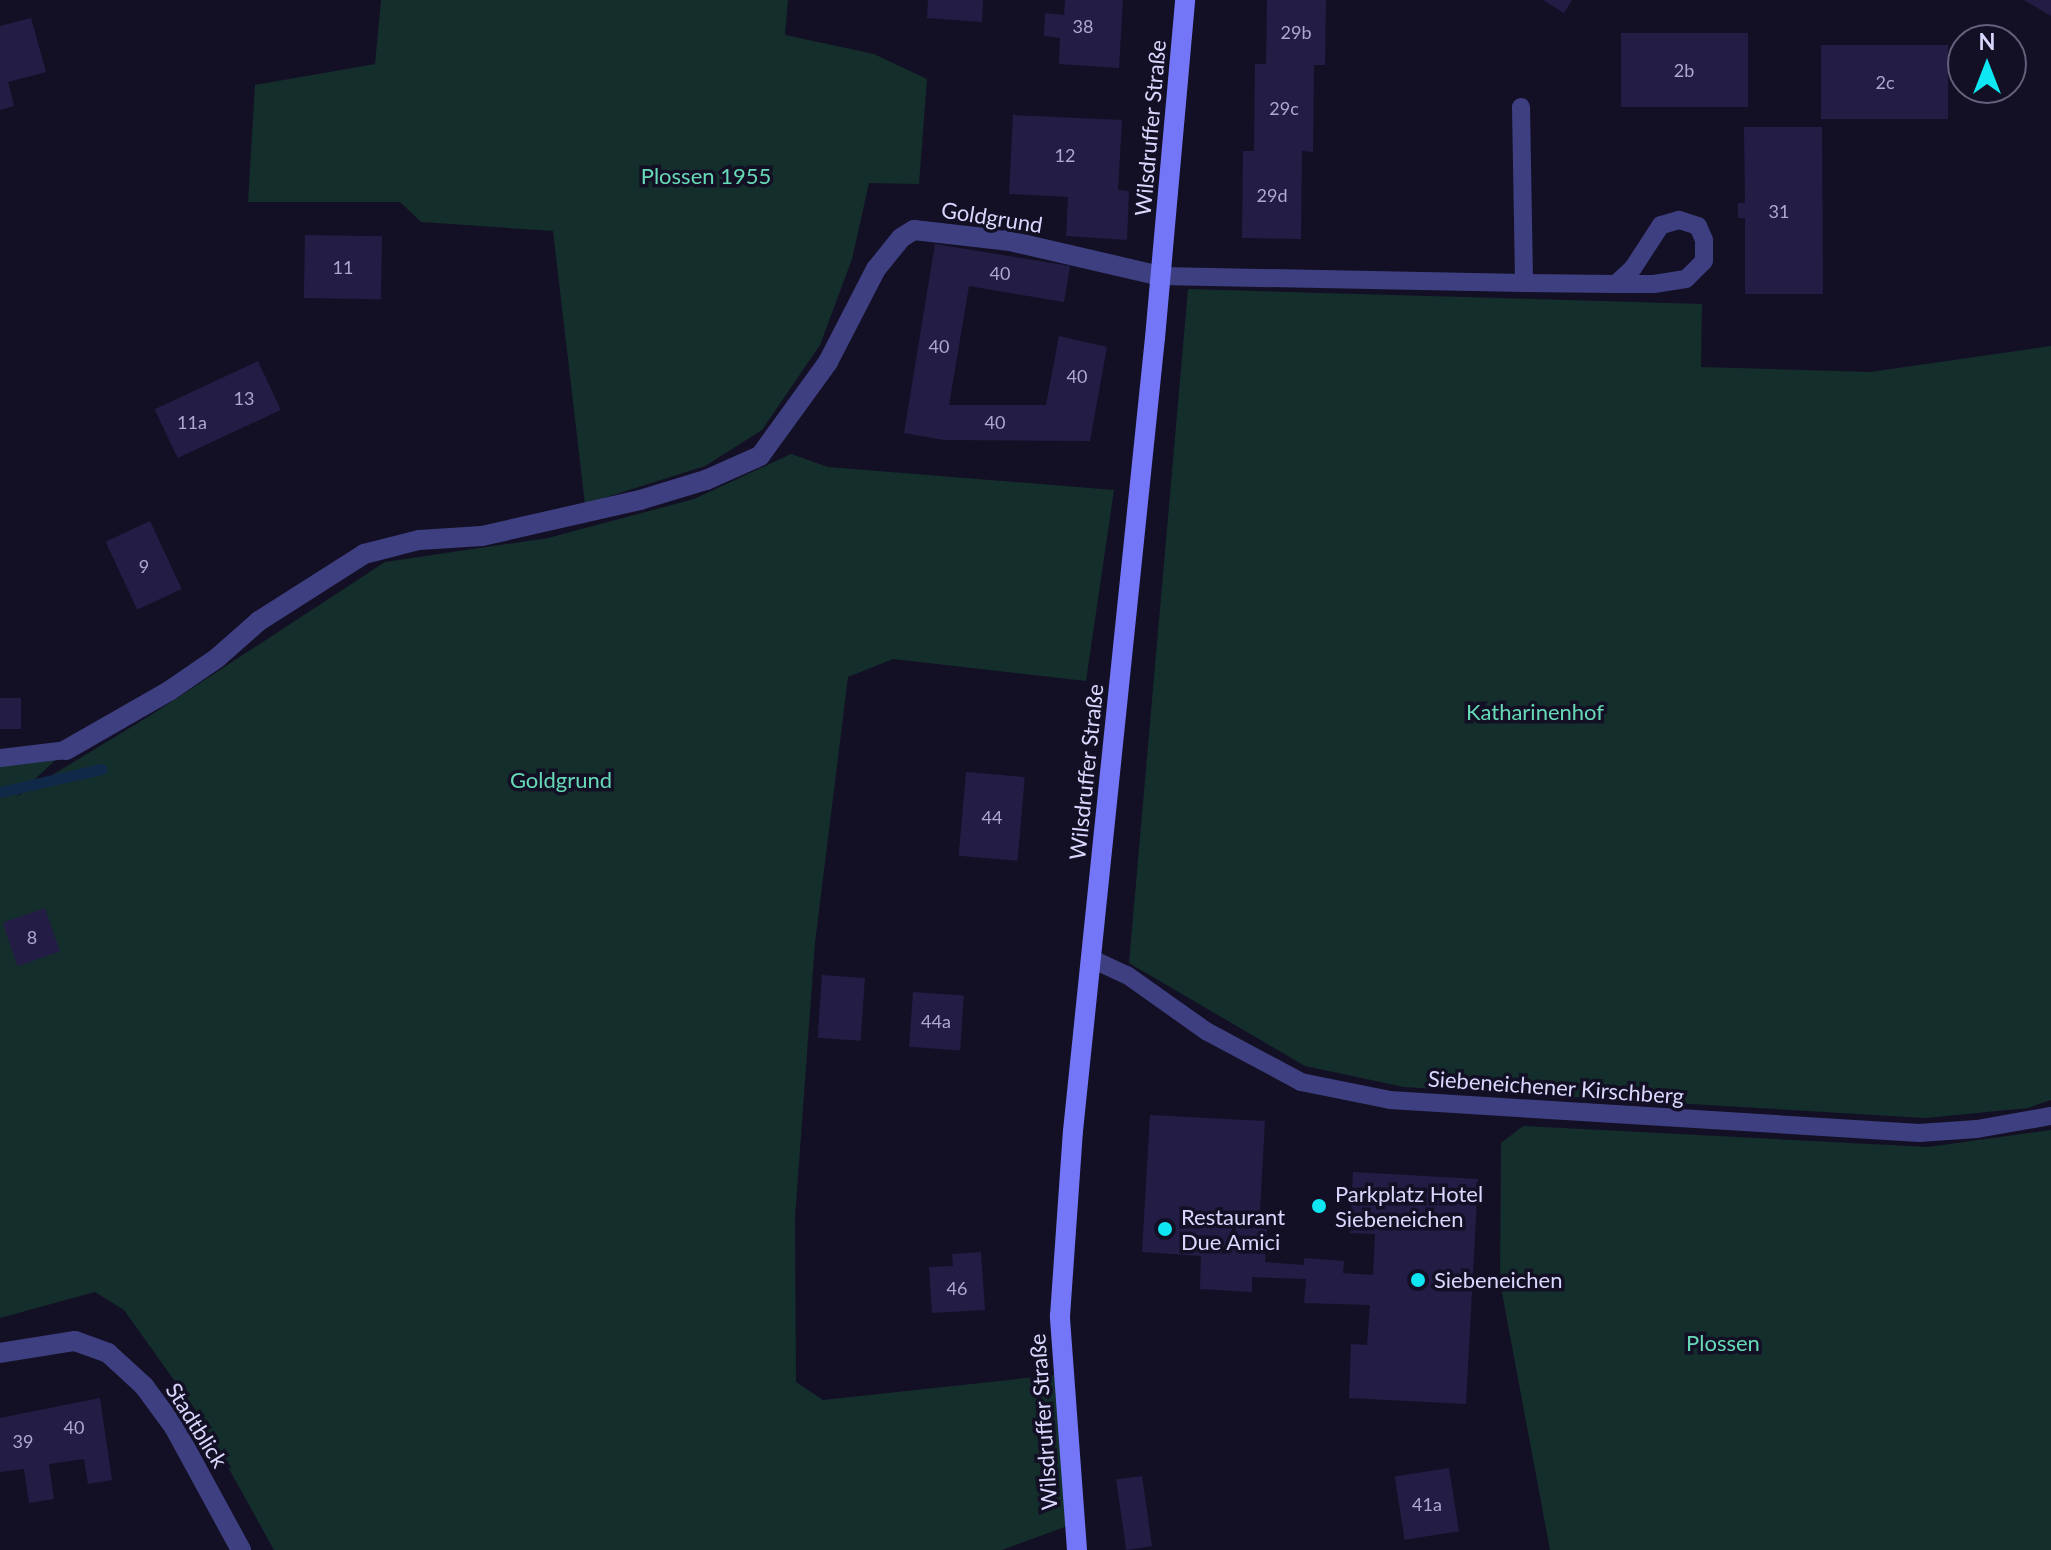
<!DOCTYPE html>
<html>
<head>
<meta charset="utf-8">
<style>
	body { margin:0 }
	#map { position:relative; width:2051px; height:1550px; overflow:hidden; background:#131025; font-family:Lato,sans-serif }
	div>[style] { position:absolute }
	.green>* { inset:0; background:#142e2c }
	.stream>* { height:11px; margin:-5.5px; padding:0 5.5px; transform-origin:5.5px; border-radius:5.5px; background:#112948 }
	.building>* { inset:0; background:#231d45; transform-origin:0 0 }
	.lane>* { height:18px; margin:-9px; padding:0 9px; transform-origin:9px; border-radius:9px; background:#3e3f81 }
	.street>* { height:20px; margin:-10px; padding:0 10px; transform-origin:10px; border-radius:10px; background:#3e3f81 }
	.secondary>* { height:20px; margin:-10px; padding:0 10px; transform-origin:10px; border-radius:10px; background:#7377f7 }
	.dots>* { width:22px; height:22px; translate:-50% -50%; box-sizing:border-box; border:4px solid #131025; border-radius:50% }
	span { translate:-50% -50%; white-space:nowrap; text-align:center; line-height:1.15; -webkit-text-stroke:7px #131025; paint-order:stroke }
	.number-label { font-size:18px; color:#aca8cf }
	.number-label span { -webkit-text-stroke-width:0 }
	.street-label { font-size:22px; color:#d9d7fd }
	.park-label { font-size:22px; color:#66d9b6 }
	.poi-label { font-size:22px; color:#d9d7fd }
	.left { translate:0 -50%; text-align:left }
	.north { position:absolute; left:1947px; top:24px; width:80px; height:80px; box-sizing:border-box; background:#131025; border:2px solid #62607b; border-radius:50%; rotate:0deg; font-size:22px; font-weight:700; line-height:32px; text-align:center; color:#d9d7fd }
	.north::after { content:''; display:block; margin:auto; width:28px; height:36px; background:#0ee6f1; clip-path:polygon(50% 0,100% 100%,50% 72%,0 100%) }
</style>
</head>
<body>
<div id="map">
	<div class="green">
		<i style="clip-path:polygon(381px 0,788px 0,785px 35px,874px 54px,927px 79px,919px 184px,869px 183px,852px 259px,820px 345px,762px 430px,705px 466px,585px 504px,553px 231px,421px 222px,400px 202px,248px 202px,255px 85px,375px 64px)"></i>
		<i style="clip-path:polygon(1188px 289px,1702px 304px,1701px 367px,1870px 372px,2051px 346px,2051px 1100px,2028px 1108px,1925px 1118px,1404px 1087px,1305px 1066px,1129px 963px)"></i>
		<i style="clip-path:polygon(791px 454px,828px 467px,1114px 490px,1086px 681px,893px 659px,848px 677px,815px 943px,795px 1218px,796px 1382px,823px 1400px,1063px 1374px,1073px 1524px,1002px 1550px,274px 1550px,199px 1415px,124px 1310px,95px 1292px,0 1318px,0 758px,66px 750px,16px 797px,151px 715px,385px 562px,548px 538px,694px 499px)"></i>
		<i style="clip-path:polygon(1523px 1126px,1928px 1147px,2051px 1130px,2051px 1550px,1550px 1550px,1500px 1282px,1501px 1143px)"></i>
	</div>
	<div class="stream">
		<i style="left:0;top:792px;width:104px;rotate:-12.8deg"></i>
	</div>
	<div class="building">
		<i style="clip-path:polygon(928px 0,983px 0,982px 22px,927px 18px)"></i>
		<i style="clip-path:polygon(1065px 0,1123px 0,1119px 68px,1059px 64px,1060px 38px,1044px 36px,1045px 13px,1064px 15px)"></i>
		<i style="clip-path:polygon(1267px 0,1326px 0,1325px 65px,1314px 65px,1313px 152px,1302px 151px,1301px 239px,1242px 238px,1243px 151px,1254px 151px,1255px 64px,1266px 64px)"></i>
		<i style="clip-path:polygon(1543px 0,1572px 0,1564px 13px)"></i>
		<i style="clip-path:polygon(2024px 0,2051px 0,2051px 16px)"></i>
		<i style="clip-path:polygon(31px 18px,46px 72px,8px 82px,14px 106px,0 110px,0 26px)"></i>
		<i style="left:1748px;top:33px;width:74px;height:127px;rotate:90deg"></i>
		<i style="left:1821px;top:45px;width:127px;height:74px"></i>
		<i style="clip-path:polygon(1013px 115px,1122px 120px,1118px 190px,1129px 191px,1127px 240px,1066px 236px,1068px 197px,1009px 194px)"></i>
		<i style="clip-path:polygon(1744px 127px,1822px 127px,1823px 294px,1745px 294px,1745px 218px,1738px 218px,1738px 203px,1745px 203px)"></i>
		<i style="left:305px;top:235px;width:77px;height:63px;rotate:1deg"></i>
		<i style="clip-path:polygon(935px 244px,1070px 266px,1064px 302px,969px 286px,949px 405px,1046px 405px,1059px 336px,1107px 347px,1090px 441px,944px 440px,904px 433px)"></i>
		<i style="left:258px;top:361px;width:54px;height:114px;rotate:65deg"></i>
		<i style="left:150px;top:521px;width:75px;height:49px;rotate:65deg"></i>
		<i style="left:0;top:698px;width:21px;height:31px"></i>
		<i style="left:966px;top:772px;width:59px;height:84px;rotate:5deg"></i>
		<i style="left:45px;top:908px;width:46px;height:45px;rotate:71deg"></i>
		<i style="left:822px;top:975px;width:43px;height:63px;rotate:4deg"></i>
		<i style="left:913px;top:992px;width:51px;height:55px;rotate:4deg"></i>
		<i style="clip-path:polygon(1150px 1115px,1265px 1121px,1259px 1228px,1267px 1229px,1265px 1262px,1304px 1265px,1304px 1258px,1344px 1261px,1343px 1273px,1373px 1275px,1375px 1234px,1350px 1233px,1353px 1172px,1478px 1179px,1466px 1404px,1349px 1398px,1351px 1344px,1367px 1345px,1370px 1305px,1304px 1303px,1306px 1279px,1252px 1277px,1252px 1292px,1200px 1289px,1201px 1256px,1142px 1252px)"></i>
		<i style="clip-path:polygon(981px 1252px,985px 1310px,932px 1313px,929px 1267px,953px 1266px,952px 1254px)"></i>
		<i style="clip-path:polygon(100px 1398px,112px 1480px,88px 1484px,84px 1459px,49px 1464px,54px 1499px,29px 1503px,24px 1469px,0 1472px,0 1418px)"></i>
		<i style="left:1449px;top:1468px;width:64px;height:55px;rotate:81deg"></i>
		<i style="left:1142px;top:1476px;width:71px;height:26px;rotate:82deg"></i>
	</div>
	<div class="lane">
		<i style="left:1521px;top:107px;width:176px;rotate:89deg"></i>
		<i style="left:1161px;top:276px;width:363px;rotate:1.1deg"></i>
		<i style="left:1524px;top:283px;width:92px;rotate:0.6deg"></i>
		<i style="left:1616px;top:284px;width:38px"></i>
		<i style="left:1654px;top:284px;width:32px;rotate:-9deg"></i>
		<i style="left:1686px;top:279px;width:25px;rotate:-45deg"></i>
		<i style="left:1704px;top:261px;width:21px;rotate:-90deg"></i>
		<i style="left:1704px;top:240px;width:15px;rotate:-113deg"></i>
		<i style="left:1698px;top:226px;width:20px;rotate:-162deg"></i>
		<i style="left:1679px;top:220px;width:19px;rotate:164deg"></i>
		<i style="left:1661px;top:225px;width:51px;rotate:123.1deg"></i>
		<i style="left:1633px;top:268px;width:23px;rotate:137deg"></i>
		<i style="left:0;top:758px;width:66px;rotate:-6.9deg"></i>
		<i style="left:1092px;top:959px;width:38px;rotate:25deg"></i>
		<i style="left:1127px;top:975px;width:97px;rotate:35.3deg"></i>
		<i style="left:1206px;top:1031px;width:108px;rotate:28.2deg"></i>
		<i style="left:1301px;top:1082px;width:91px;rotate:11.4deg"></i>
		<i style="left:1390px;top:1100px;width:530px;rotate:3.57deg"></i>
		<i style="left:1919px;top:1133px;width:58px;rotate:-3.9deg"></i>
		<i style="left:1977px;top:1129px;width:75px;rotate:-10deg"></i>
	</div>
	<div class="street">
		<i style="left:66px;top:750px;width:119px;rotate:-29.8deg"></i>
		<i style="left:169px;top:691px;width:58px;rotate:-34.5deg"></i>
		<i style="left:217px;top:658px;width:56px;rotate:-41.4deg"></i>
		<i style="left:259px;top:621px;width:125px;rotate:-32.5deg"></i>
		<i style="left:364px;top:554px;width:57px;rotate:-14.3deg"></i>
		<i style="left:419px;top:540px;width:63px;rotate:-3.6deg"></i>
		<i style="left:482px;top:536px;width:162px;rotate:-12.8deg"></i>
		<i style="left:640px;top:500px;width:69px;rotate:-16.9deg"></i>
		<i style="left:706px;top:480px;width:59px;rotate:-24deg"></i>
		<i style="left:760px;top:456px;width:116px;rotate:-54.1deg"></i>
		<i style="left:828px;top:362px;width:105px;rotate:-62.7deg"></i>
		<i style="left:876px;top:269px;width:40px;rotate:-51deg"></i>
		<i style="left:901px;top:238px;width:15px;rotate:-32deg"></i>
		<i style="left:914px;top:230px;width:97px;rotate:6.5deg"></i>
		<i style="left:1010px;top:241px;width:155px;rotate:13.1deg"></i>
		<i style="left:0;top:1353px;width:76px;rotate:-9.1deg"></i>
		<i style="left:75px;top:1341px;width:35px;rotate:20deg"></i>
		<i style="left:108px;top:1353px;width:49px;rotate:42.5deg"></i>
		<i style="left:144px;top:1386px;width:51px;rotate:53.8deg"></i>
		<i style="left:174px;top:1427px;width:140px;rotate:61.4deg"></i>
	</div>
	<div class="secondary">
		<i style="left:1077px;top:1550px;width:235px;rotate:-94.2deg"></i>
		<i style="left:1060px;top:1316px;width:185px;rotate:-86deg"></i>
		<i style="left:1073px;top:1131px;width:797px;rotate:-84.1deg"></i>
		<i style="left:1155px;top:338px;width:339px;rotate:-84.9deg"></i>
	</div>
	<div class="dots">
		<i style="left:1319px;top:1206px;background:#0ee6f1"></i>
		<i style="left:1165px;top:1229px;background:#0ee6f1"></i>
		<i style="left:1418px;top:1280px;background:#0ee6f1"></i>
	</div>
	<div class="number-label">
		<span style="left:1083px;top:26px">38</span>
		<span style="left:1296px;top:32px">29b</span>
		<span style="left:1684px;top:70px">2b</span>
		<span style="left:1885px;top:82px">2c</span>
		<span style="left:1284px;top:108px">29c</span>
		<span style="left:1065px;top:155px">12</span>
		<span style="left:1272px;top:195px">29d</span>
		<span style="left:1779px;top:211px">31</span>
		<span style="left:343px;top:267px">11</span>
		<span style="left:1000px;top:273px">40</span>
		<span style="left:939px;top:346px">40</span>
		<span style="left:1077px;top:376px">40</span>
		<span style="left:244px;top:398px">13</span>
		<span style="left:192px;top:422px">11a</span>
		<span style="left:995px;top:422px">40</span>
		<span style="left:144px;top:566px">9</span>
		<span style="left:992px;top:817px">44</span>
		<span style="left:32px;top:937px">8</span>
		<span style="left:936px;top:1021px">44a</span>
		<span style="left:957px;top:1288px">46</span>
		<span style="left:74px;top:1427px">40</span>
		<span style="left:23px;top:1441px">39</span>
		<span style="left:1427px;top:1504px">41a</span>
	</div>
	<div class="street-label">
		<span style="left:1150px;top:128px;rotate:-85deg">Wilsdruffer Straße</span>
		<span style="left:992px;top:217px;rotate:9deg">Goldgrund</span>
		<span style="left:1086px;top:772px;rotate:-84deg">Wilsdruffer Straße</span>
		<span style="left:1556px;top:1087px;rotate:4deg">Siebeneichener Kirschberg</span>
		<span style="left:1043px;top:1422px;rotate:-94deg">Wilsdruffer Straße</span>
		<span style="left:197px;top:1425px;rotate:58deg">Stadtblick</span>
	</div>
	<div class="park-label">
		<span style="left:706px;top:176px">Plossen 1955</span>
		<span style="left:1535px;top:712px">Katharinenhof</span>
		<span style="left:561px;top:780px">Goldgrund</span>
		<span style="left:1723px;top:1343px">Plossen</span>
	</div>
	<div class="poi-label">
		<span class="left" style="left:1335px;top:1206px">Parkplatz Hotel<br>Siebeneichen</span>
		<span class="left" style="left:1181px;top:1229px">Restaurant<br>Due Amici</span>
		<span class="left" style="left:1434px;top:1280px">Siebeneichen</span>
	</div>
	<div class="north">N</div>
</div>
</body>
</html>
